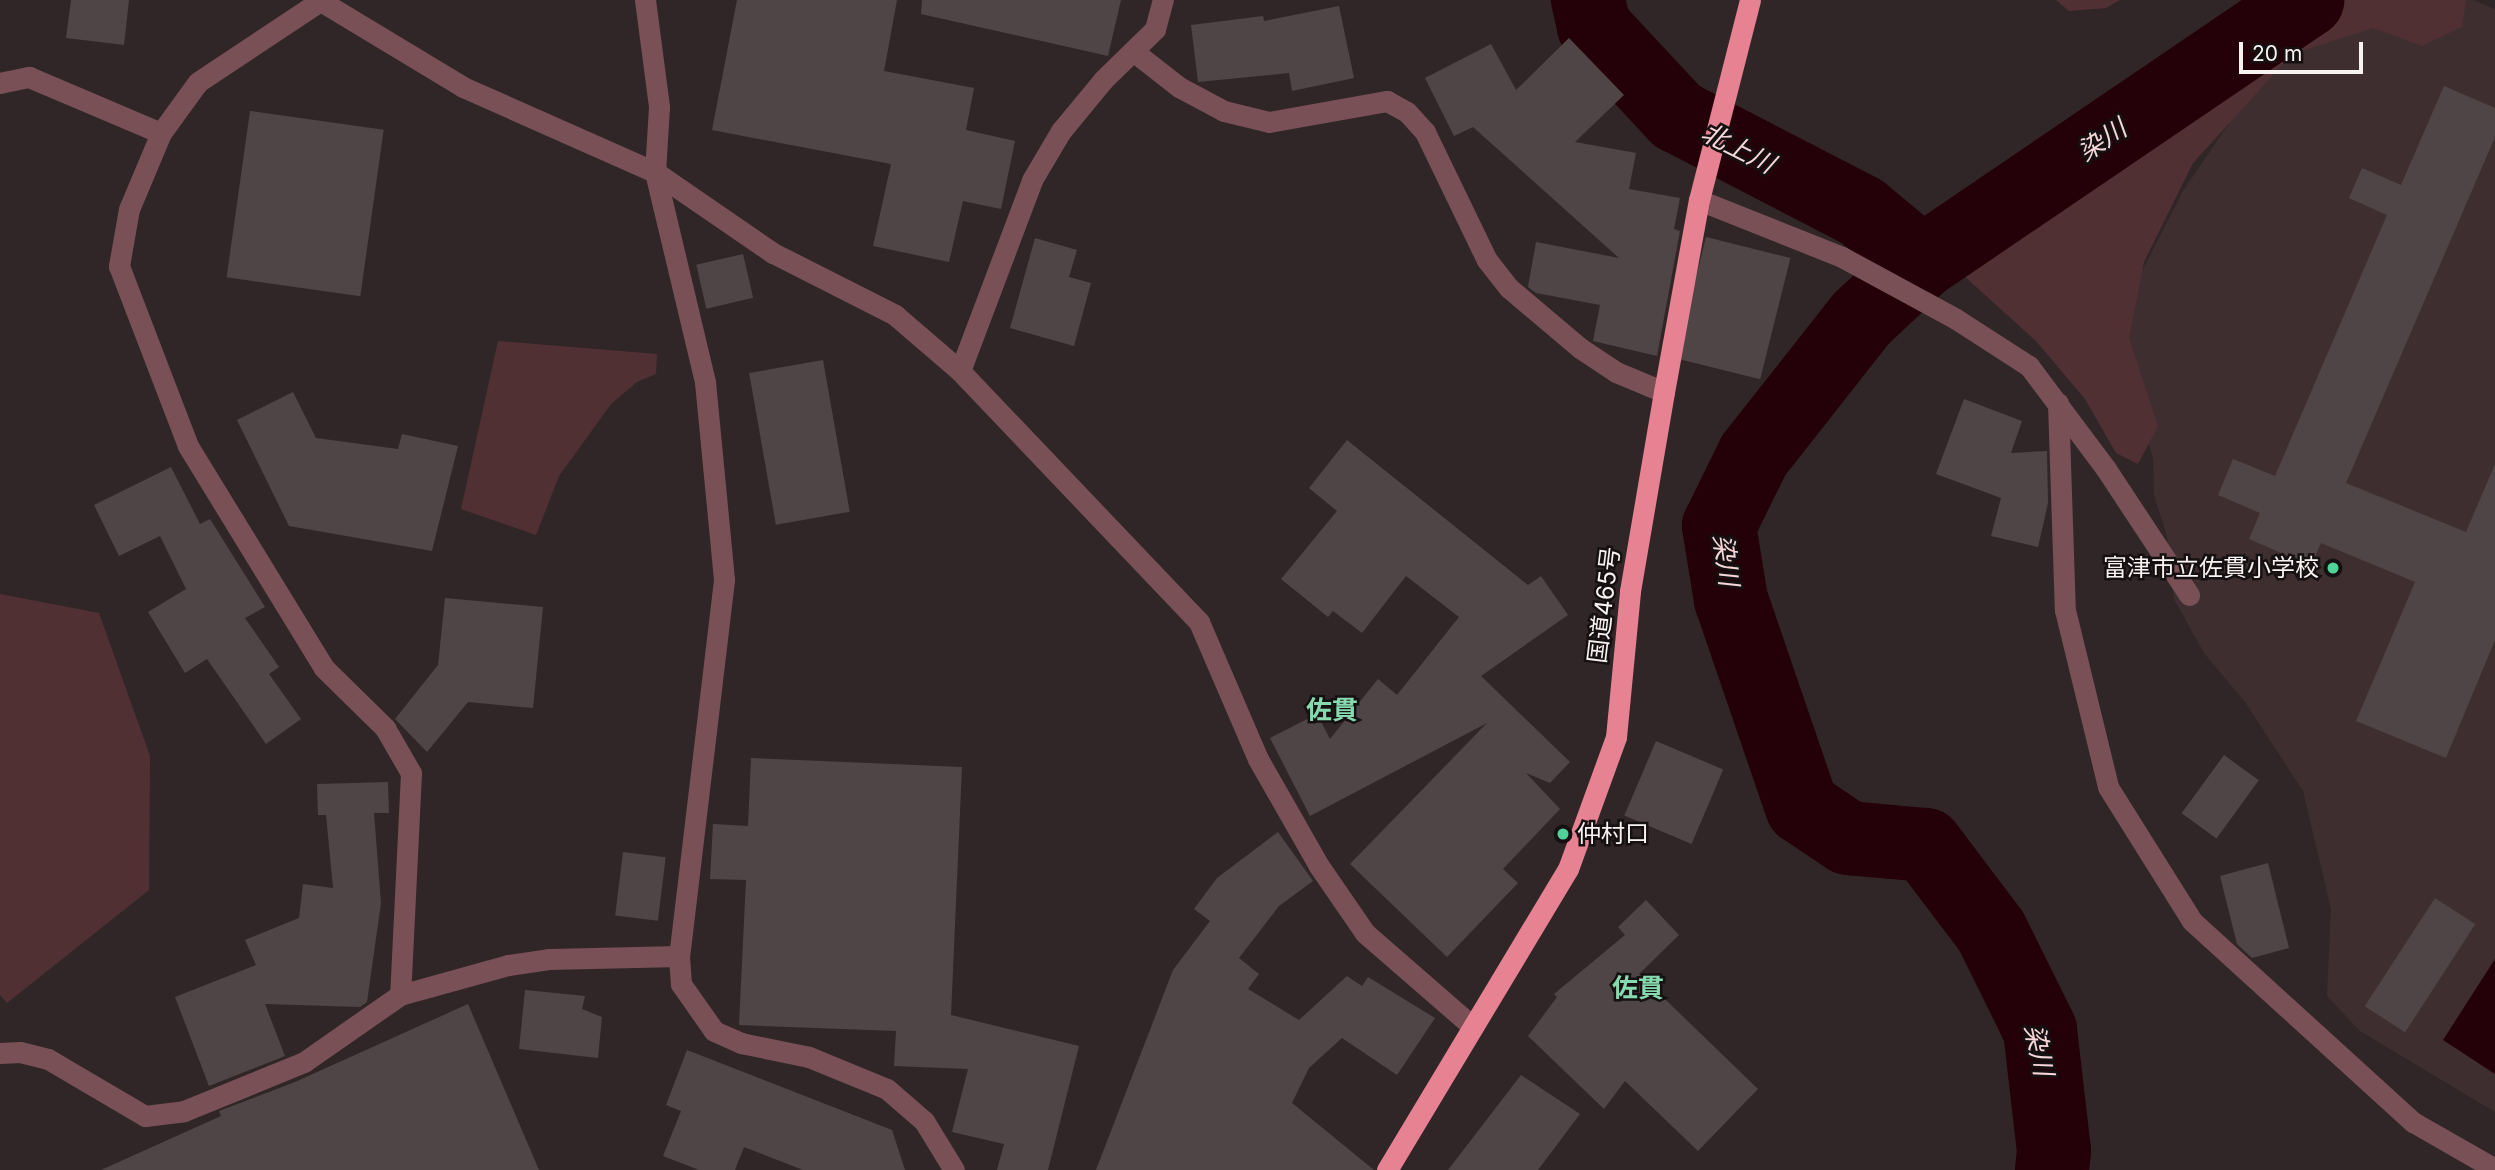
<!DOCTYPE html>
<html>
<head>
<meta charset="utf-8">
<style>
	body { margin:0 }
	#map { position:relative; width:2495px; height:1170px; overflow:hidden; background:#312627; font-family:Inter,"Noto Sans JP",sans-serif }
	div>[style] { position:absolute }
	.built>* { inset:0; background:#3f2e30 }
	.green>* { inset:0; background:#513034 }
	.water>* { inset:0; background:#240109 }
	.river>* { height:74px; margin:-37px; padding:0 37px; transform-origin:37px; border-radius:37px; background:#240109 }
	.building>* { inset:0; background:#504546; transform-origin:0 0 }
	.street>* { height:21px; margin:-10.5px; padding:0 10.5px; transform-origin:10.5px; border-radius:10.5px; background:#795055 }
	.highway>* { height:21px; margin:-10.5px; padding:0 10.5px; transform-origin:10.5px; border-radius:10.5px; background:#e68292 }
	.dots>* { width:19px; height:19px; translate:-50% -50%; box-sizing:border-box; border:4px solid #151011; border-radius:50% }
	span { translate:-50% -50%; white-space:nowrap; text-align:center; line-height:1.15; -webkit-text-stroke:5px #151011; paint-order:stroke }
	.poi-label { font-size:24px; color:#f9f2f2 }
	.right { translate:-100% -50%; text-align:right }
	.left { translate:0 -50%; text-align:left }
	.street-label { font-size:24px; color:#f9f2f2 }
	.water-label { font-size:26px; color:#f8d7da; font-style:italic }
	.neighbourhood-label { font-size:26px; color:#87d9af; font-weight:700 }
	.scale { position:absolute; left:2239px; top:42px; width:124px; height:32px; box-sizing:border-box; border:4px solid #f9f2f2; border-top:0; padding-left:9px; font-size:21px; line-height:24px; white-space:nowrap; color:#f9f2f2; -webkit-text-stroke:5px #151011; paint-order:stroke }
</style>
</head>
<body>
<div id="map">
	<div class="built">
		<i style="clip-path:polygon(2374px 0,2473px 0,2495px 9px,2495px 1112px,2360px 1031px,2327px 996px,2331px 909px,2303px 791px,2245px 702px,2204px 653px,2174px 599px,2167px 536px,2154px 495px,2153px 458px,2114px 326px,2183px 191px,2277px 53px)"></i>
	</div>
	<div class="green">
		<i style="clip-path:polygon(2056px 0,2120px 0,2106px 8px,2069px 11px)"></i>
		<i style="clip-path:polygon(2248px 0,2466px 0,2462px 27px,2422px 46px,2373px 28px,2292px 54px,2193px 163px,2144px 262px,2129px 338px,2158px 426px,2138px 464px,2116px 453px,2085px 399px,2036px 341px,1963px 275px,1961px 234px,2160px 60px)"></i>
		<i style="clip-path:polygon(498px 341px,657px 354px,656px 374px,637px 382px,611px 404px,559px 476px,536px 535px,461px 509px)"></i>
		<i style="clip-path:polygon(0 594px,99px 613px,150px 756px,149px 890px,7px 1003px,0 995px)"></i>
	</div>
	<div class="water">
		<i style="clip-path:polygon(2495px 959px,2495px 1074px,2443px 1040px)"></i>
	</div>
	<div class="river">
		<i style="left:1588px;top:0;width:28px;rotate:77deg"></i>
		<i style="left:1594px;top:27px;width:122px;rotate:47deg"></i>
		<i style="left:1677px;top:116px;width:208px;rotate:27.4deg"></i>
		<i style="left:1862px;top:212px;width:78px;rotate:39.8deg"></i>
		<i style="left:2052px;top:1170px;width:19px;rotate:-84deg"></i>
		<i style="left:2054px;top:1151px;width:122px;rotate:-96.6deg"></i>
		<i style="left:2040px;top:1030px;width:110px;rotate:-116.3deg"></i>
		<i style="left:1991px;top:931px;width:108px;rotate:-127.1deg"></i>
		<i style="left:1926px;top:845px;width:78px;rotate:-174.9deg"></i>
		<i style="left:1848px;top:838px;width:55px;rotate:-146deg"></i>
		<i style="left:1802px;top:807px;width:219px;rotate:-108.9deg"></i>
		<i style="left:1731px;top:600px;width:75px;rotate:-99.2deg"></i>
		<i style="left:1719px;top:526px;width:79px;rotate:-63.8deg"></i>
		<i style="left:1754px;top:455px;width:173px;rotate:-51.8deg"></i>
		<i style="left:1861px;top:319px;width:83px;rotate:-43.1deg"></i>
		<i style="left:1922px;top:262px;width:466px;rotate:-34.2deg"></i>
	</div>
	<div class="building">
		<i style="clip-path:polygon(71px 0,129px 0,124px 45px,66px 38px)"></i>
		<i style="clip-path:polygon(737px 0,897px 0,884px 71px,974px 88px,966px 130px,1015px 141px,1001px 209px,963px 201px,949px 262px,873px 246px,891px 164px,712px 130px)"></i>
		<i style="clip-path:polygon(922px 0,1121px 0,1108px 56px,921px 14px)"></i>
		<i style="clip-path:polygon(1339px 6px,1354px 78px,1292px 91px,1289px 73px,1198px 82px,1191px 25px,1263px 16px,1264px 21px)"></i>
		<i style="clip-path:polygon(1569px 38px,1624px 95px,1575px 142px,1636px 153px,1629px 189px,1680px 198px,1674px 229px,1680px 231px,1657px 356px,1593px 341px,1600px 305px,1536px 293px,1528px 287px,1536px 242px,1619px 258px,1473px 127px,1454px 136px,1425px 78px,1491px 44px,1516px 90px)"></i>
		<i style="clip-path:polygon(2444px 86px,2495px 108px,2495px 137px,2346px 483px,2466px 532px,2495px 464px,2495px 640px,2446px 758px,2356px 721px,2415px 582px,2321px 543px,2311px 566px,2249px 539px,2260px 513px,2218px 495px,2233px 459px,2275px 476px,2387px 215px,2349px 198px,2362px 168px,2401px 185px)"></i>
		<i style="left:250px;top:111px;width:135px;height:168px;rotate:8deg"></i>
		<i style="left:1706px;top:237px;width:87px;height:125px;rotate:14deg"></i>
		<i style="clip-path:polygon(1035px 238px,1077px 250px,1069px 277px,1091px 283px,1074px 346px,1010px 328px)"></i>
		<i style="left:743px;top:254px;width:45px;height:48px;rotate:77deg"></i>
		<i style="left:823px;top:360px;width:154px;height:75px;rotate:80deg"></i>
		<i style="clip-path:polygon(293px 392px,316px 438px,398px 449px,402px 434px,458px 446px,432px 551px,289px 526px,237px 420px)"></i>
		<i style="clip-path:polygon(1964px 399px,2022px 421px,2011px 453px,2047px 451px,2048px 503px,2038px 547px,1991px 536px,2001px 498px,1936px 474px)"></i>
		<i style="clip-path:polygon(1347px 440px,1528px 585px,1541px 576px,1568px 615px,1481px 676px,1570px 762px,1550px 783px,1526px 773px,1560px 809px,1503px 869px,1518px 883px,1447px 957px,1350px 864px,1487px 723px,1310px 816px,1270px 738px,1317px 714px,1330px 739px,1378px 679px,1397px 695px,1459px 617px,1406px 576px,1362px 633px,1333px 611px,1328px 617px,1281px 579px,1337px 511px,1309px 488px)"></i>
		<i style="clip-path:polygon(171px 467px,200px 524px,210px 519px,265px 607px,245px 618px,279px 667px,269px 674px,301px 719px,266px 744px,207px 659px,185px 673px,148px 612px,186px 589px,160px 536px,119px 556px,94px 505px)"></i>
		<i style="clip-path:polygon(445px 598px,543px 607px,533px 708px,468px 702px,427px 752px,395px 719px,438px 665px)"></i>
		<i style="left:1656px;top:741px;width:73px;height:81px;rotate:23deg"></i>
		<i style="left:2224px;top:755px;width:43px;height:72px;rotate:36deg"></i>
		<i style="clip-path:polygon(751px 758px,962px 767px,951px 1015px,1079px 1046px,1048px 1170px,997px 1170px,1004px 1144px,952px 1132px,968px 1069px,894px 1066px,896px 1031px,739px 1025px,746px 880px,710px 879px,713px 824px,748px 826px)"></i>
		<i style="clip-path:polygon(388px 782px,389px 813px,374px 813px,381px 903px,367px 1002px,360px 1007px,265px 1004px,285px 1056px,209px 1086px,175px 997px,256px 965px,245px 940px,299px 918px,303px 884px,333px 888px,326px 815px,318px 815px,317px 784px)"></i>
		<i style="clip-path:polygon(1278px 832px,1313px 881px,1279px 906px,1239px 958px,1259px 974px,1248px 989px,1299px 1020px,1347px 976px,1362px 986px,1368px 977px,1435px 1018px,1397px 1075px,1342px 1038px,1309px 1068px,1292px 1103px,1374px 1170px,1096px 1170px,1173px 970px,1210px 921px,1194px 909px,1217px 878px)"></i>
		<i style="left:623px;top:852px;width:43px;height:64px;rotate:7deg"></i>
		<i style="clip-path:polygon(2268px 863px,2289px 948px,2252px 958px,2237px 944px,2220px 876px)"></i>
		<i style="left:2435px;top:898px;width:48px;height:129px;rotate:33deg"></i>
		<i style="clip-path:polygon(1646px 900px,1679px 935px,1639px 974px,1758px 1089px,1698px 1151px,1625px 1081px,1604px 1109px,1528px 1036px,1557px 997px,1554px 994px,1625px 935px,1618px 927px)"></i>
		<i style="clip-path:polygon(525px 990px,585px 996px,582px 1009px,602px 1017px,598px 1058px,519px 1049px)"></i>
		<i style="clip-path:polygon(468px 1004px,539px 1170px,101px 1170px,221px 1116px,219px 1111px,295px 1082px)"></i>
		<i style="clip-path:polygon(687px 1050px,892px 1130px,905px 1170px,803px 1170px,744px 1147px,735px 1170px,699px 1170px,663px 1156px,681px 1111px,666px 1105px)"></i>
		<i style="clip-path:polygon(1521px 1075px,1580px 1114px,1538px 1170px,1448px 1170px)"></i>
	</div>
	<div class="street">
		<i style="left:319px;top:0;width:168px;rotate:31.1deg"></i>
		<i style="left:463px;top:87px;width:210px;rotate:23.9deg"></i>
		<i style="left:655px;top:172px;width:143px;rotate:34.5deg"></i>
		<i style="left:773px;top:253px;width:137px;rotate:26.9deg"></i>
		<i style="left:895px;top:315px;width:86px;rotate:40.7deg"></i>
		<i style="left:960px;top:371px;width:347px;rotate:46.4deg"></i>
		<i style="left:1199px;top:622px;width:149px;rotate:66.7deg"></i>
		<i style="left:1258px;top:759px;width:123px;rotate:60.3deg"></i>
		<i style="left:1319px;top:866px;width:81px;rotate:55.5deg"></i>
		<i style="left:1365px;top:933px;width:143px;rotate:41deg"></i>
		<i style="left:645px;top:0;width:108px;rotate:82.5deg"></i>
		<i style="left:659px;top:107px;width:65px;rotate:93.5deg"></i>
		<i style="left:655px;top:172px;width:216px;rotate:76.6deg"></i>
		<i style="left:705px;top:382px;width:199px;rotate:84.5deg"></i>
		<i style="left:724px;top:580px;width:379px;rotate:96.8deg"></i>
		<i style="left:679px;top:956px;width:28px;rotate:86deg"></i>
		<i style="left:681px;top:984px;width:57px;rotate:54.9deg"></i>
		<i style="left:714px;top:1031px;width:30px;rotate:24deg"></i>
		<i style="left:741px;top:1043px;width:69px;rotate:11.6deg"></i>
		<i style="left:809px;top:1057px;width:84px;rotate:22.3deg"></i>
		<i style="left:887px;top:1089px;width:49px;rotate:40.9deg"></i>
		<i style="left:924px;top:1121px;width:57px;rotate:58.5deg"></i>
		<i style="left:320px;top:1px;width:146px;rotate:146.4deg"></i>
		<i style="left:198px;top:82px;width:63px;rotate:126deg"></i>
		<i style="left:161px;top:133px;width:82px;rotate:112.8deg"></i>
		<i style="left:129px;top:209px;width:58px;rotate:100deg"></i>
		<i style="left:119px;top:266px;width:193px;rotate:69deg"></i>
		<i style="left:188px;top:446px;width:260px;rotate:58.5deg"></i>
		<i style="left:324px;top:668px;width:86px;rotate:44.5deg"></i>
		<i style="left:385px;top:728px;width:52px;rotate:60deg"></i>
		<i style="left:411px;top:773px;width:222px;rotate:92.8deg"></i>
		<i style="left:1133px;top:51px;width:58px;rotate:38deg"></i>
		<i style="left:1179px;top:87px;width:51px;rotate:28.1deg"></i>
		<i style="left:1224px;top:111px;width:46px;rotate:13.7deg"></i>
		<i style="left:1269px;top:122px;width:120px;rotate:-10.1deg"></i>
		<i style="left:1387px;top:101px;width:23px;rotate:29deg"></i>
		<i style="left:1407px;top:112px;width:27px;rotate:48deg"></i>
		<i style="left:1425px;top:132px;width:142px;rotate:64.2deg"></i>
		<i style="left:1487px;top:260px;width:36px;rotate:52deg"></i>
		<i style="left:1509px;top:288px;width:93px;rotate:40.2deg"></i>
		<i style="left:1580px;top:348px;width:43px;rotate:33.7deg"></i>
		<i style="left:1616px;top:372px;width:52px;rotate:22.6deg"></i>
		<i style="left:0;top:83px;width:30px;rotate:-12deg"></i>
		<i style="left:29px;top:77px;width:143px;rotate:23deg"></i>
		<i style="left:1699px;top:200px;width:154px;rotate:21.7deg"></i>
		<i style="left:1842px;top:257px;width:130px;rotate:28.5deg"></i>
		<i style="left:1956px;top:319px;width:87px;rotate:32.8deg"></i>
		<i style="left:2029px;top:366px;width:129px;rotate:53.2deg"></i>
		<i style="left:2106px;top:469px;width:151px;rotate:56.6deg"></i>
		<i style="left:960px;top:371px;width:204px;rotate:-69.3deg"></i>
		<i style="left:1032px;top:180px;width:57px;rotate:-59.4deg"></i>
		<i style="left:1061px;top:131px;width:66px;rotate:-50.5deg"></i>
		<i style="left:1103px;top:80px;width:73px;rotate:-44.4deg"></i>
		<i style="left:1155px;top:29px;width:30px;rotate:-75deg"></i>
		<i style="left:2058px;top:403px;width:207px;rotate:88.1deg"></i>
		<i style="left:2065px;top:610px;width:182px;rotate:76.3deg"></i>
		<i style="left:2108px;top:787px;width:158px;rotate:57.9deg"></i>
		<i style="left:2192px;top:921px;width:299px;rotate:42.3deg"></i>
		<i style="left:2413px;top:1122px;width:95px;rotate:29.8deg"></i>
		<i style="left:0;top:1053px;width:20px;rotate:-3deg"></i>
		<i style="left:20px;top:1052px;width:29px;rotate:14deg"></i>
		<i style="left:48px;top:1059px;width:113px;rotate:30.4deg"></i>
		<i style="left:145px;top:1116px;width:39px;rotate:-7deg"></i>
		<i style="left:184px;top:1111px;width:130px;rotate:-22.2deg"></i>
		<i style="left:304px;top:1062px;width:117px;rotate:-34.9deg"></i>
		<i style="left:400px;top:995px;width:112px;rotate:-15.5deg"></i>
		<i style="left:508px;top:965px;width:41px;rotate:-8.3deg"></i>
		<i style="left:549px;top:959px;width:130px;rotate:-1.3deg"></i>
	</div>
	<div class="highway">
		<i style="left:1387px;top:1170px;width:351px;rotate:-59deg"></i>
		<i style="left:1568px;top:869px;width:140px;rotate:-70deg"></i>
		<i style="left:1616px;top:737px;width:147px;rotate:-84.5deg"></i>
		<i style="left:1630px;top:591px;width:202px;rotate:-80.3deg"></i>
		<i style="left:1664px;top:392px;width:195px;rotate:-79.7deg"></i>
		<i style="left:1699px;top:200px;width:206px;rotate:-75.7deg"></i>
	</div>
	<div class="dots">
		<i style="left:2333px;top:568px;background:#50d398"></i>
		<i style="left:1563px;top:834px;background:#50d398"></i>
	</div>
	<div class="poi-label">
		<span class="right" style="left:2319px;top:568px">富津市立佐貫小学校</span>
		<span class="left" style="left:1577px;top:834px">仲村口</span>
	</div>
	<div class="street-label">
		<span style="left:1604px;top:605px;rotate:-83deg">国道465号</span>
	</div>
	<div class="water-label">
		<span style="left:2102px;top:140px;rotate:-34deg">染川</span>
		<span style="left:1738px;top:148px;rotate:27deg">北上川</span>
		<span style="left:1726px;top:560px;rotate:82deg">染川</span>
		<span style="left:2039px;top:1050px;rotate:78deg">染川</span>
	</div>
	<div class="neighbourhood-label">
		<span style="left:1332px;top:710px">佐貫</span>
		<span style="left:1638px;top:988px">佐貫</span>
	</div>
	<div class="scale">20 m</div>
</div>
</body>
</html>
